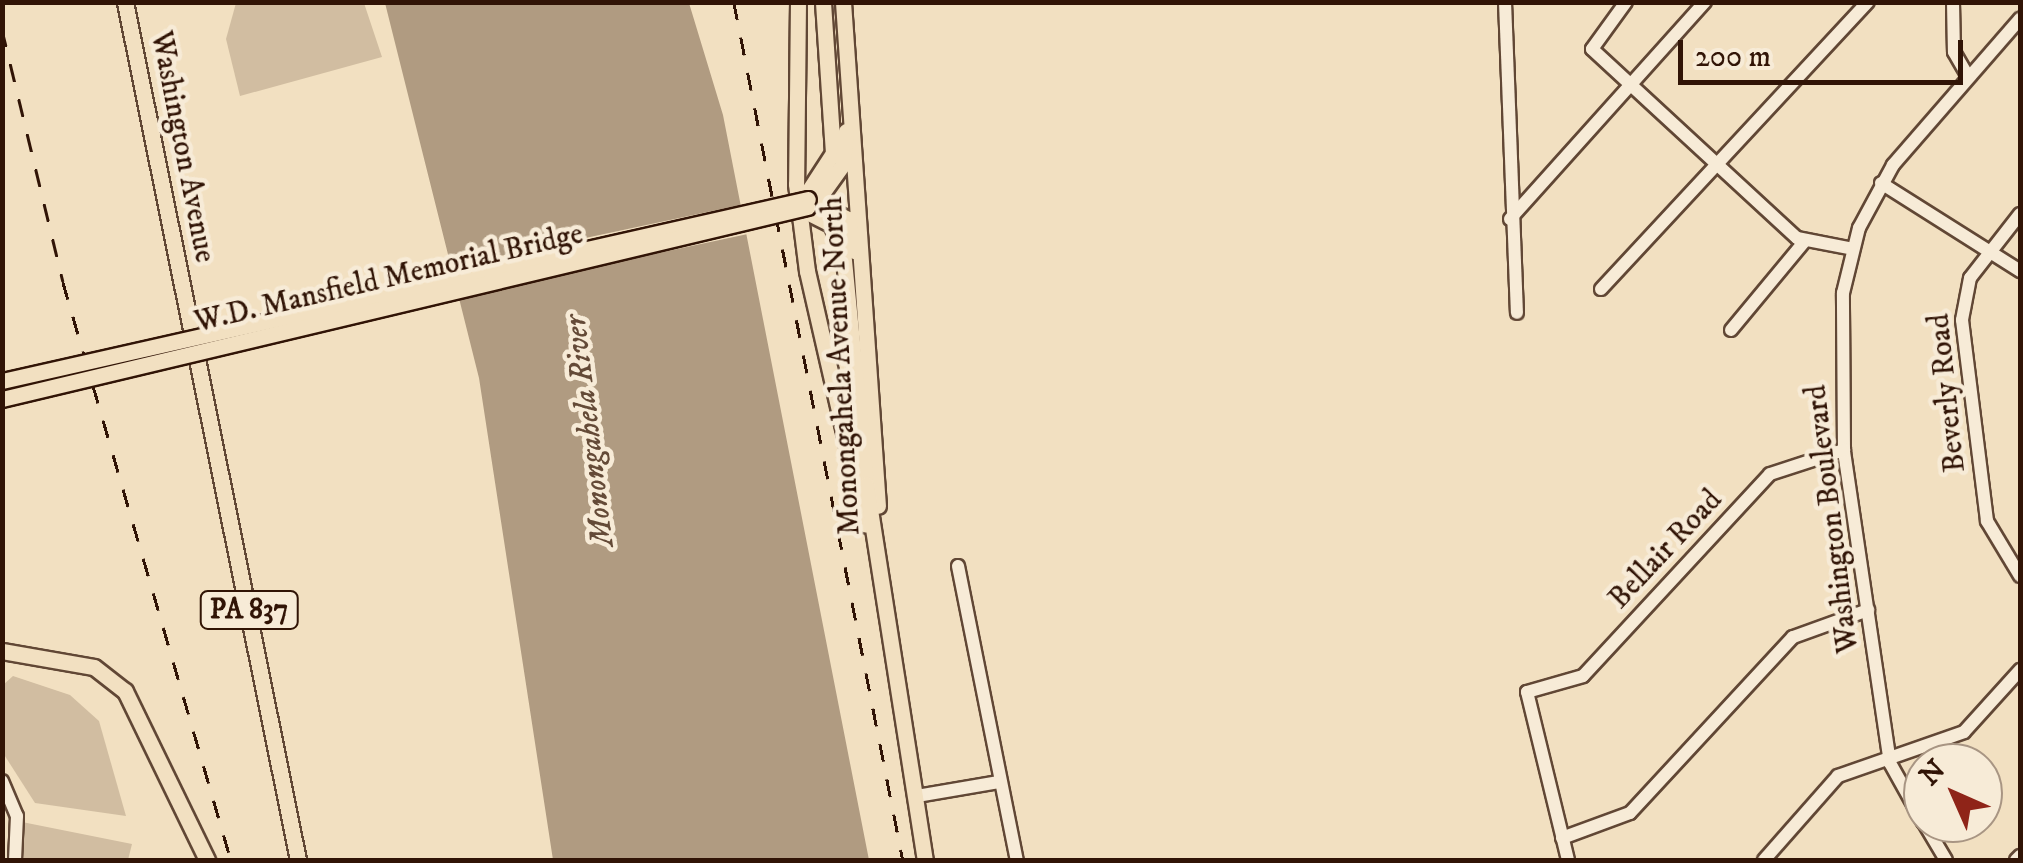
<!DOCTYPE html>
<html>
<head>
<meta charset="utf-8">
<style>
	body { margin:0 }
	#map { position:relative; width:2023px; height:863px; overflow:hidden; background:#f2e0c1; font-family:"IM FELL DW Pica",serif }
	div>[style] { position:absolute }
	.green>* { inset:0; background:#d1bda1 }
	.water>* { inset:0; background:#b09b81 }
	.pier>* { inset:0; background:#f2e0c1; transform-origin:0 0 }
	.roads { filter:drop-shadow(2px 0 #614735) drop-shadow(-2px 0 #614735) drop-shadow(0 2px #614735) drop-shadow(0 -2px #614735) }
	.minor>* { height:12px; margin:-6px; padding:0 6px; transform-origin:6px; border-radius:6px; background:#f7ebd7 }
	.major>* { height:15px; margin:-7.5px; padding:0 7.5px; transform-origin:7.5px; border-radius:7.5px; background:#f2e0c1 }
	.rail>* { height:2.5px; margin-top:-1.25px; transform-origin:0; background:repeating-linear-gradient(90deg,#311406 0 18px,transparent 0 36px) }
	.bridges { filter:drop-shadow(2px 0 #311406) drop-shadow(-2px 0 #311406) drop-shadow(0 2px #311406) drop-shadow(0 -2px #311406) }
	.major-bridge>* { height:15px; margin:-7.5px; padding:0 7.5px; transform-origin:7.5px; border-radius:7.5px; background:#f2e0c1 }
	span { translate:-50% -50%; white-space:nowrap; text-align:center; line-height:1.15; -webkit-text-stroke:9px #f7ebd7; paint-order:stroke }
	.shield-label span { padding:2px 8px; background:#f7ebd7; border:2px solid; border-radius:8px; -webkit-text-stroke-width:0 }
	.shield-label { font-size:28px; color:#311406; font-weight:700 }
	.street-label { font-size:30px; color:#311406 }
	.water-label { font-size:32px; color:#644a37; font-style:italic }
	.frame { position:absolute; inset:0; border:5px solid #311406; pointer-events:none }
	.north { position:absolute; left:1903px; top:743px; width:100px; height:100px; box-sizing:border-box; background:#f7ebd7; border:2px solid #a89583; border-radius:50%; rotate:315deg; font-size:28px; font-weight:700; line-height:40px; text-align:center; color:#311406 }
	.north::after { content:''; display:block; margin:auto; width:35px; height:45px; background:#8f2418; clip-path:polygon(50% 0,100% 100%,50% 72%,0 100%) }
	.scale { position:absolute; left:1678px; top:40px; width:285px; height:45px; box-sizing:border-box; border:5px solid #311406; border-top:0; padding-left:12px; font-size:30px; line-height:35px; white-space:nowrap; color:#311406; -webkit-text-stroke:8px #f7ebd7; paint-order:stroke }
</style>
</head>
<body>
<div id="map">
	<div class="green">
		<i style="clip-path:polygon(236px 3px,364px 3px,382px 57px,240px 96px,226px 39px)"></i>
		<i style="clip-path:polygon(13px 676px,70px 695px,99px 721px,126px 816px,35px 803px,3px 753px,3px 685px)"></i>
		<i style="clip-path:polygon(22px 822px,132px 844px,128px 860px,23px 860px)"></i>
	</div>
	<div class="water">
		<i style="clip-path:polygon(385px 3px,689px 3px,723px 115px,869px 860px,553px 860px,479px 378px)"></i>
	</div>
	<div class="pier">
		<i style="left:745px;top:204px;width:30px;height:304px;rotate:78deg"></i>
	</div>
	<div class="roads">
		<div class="minor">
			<i style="left:1505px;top:2px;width:311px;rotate:87.8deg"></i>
			<i style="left:1626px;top:2px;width:58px;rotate:125.9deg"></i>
			<i style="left:1592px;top:49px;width:279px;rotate:42.7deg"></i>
			<i style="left:1797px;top:238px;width:57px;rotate:11.1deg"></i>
			<i style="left:1953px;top:2px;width:50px;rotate:88.9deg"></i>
			<i style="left:1954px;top:52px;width:28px;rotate:60deg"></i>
			<i style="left:1881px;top:183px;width:165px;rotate:32.3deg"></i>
			<i style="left:2020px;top:214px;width:81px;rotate:128deg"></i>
			<i style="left:1970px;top:278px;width:43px;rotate:100.8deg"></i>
			<i style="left:1962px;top:320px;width:203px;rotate:82.9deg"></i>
			<i style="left:1987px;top:521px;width:64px;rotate:59deg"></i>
			<i style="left:1510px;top:219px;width:292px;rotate:-48.1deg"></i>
			<i style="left:1601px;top:289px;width:392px;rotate:-47.1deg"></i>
			<i style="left:1731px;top:330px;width:114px;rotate:-50.3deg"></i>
			<i style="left:958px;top:566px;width:300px;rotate:78.7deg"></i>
			<i style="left:2px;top:781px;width:38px;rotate:67deg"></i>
			<i style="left:17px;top:816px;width:44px;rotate:92.6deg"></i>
			<i style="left:917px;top:796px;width:83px;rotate:-9.7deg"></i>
			<i style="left:1923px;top:822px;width:68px;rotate:-119.2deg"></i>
			<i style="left:1890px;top:763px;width:316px;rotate:-98.4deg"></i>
			<i style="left:1844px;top:450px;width:157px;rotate:-90.4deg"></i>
			<i style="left:1843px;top:293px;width:67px;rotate:-76.2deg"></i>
			<i style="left:1859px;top:228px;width:72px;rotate:-61.6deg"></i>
			<i style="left:1893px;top:165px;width:194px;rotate:-49deg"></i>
			<i style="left:1924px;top:823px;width:43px;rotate:59.3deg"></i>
			<i style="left:1562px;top:838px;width:72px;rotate:-20.2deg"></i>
			<i style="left:1630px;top:813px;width:240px;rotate:-47.2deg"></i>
			<i style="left:1793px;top:637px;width:80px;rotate:-19.8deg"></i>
			<i style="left:1568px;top:860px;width:173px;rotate:-103.7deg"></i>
			<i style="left:1527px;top:692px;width:58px;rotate:-15.9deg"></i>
			<i style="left:1583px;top:676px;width:275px;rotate:-47.2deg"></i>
			<i style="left:1770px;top:474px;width:78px;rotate:-18deg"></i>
			<i style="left:1764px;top:860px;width:112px;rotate:-48.6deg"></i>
			<i style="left:1838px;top:776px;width:133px;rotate:-19.2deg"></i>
			<i style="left:1964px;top:732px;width:84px;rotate:-47.9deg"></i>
			<i style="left:2016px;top:860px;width:6px;rotate:-45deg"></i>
		</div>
		<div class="major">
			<i style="left:125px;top:2px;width:875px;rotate:78.6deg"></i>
			<i style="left:798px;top:2px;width:182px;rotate:90.6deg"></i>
			<i style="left:796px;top:184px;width:88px;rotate:82.8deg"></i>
			<i style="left:807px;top:271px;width:260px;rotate:77.1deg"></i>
			<i style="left:843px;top:2px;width:505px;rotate:86.03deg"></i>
			<i style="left:807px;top:193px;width:48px;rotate:-57deg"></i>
			<i style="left:833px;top:153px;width:151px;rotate:-93.8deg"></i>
			<i style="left:808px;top:199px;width:45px;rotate:26.6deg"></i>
			<i style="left:848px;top:219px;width:33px;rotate:78deg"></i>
			<i style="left:815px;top:203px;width:48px;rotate:-54.3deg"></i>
			<i style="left:843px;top:164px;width:33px;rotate:-85deg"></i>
			<i style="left:809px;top:213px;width:25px;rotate:27deg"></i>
			<i style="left:831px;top:224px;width:29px;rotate:65deg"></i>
			<i style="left:843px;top:250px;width:235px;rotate:84.4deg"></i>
			<i style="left:866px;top:484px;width:381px;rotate:81.1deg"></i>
			<i style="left:2px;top:651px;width:93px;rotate:9.9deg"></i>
			<i style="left:94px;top:667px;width:39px;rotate:38deg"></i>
			<i style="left:125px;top:691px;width:188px;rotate:64.1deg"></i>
		</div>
	</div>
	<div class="rail">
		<i style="left:734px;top:2px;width:874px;rotate:78.86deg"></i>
		<i style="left:2px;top:29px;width:260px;rotate:76.4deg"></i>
		<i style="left:63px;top:282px;width:602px;rotate:73.79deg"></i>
	</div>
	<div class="bridges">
		<div class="major-bridge">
			<i style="left:2px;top:381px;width:826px;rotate:-12.72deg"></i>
			<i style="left:2px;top:399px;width:828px;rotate:-13.41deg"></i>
		</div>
	</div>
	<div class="shield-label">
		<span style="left:249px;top:610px">PA 837</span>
	</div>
	<div class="street-label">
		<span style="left:182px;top:147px;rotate:79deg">Washington Avenue</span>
		<span style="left:389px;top:279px;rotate:-13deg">W.D. Mansfield Memorial Bridge</span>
		<span style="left:842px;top:366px;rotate:-93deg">Monongahela Avenue North</span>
		<span style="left:1948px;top:393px;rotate:-96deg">Beverly Road</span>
		<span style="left:1833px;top:519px;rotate:-97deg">Washington Boulevard</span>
		<span style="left:1666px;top:550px;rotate:-47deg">Bellair Road</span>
	</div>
	<div class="water-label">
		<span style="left:590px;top:431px;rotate:-97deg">Monongahela River</span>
	</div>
	<div class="frame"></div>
	<div class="north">N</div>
	<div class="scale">200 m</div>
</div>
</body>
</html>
